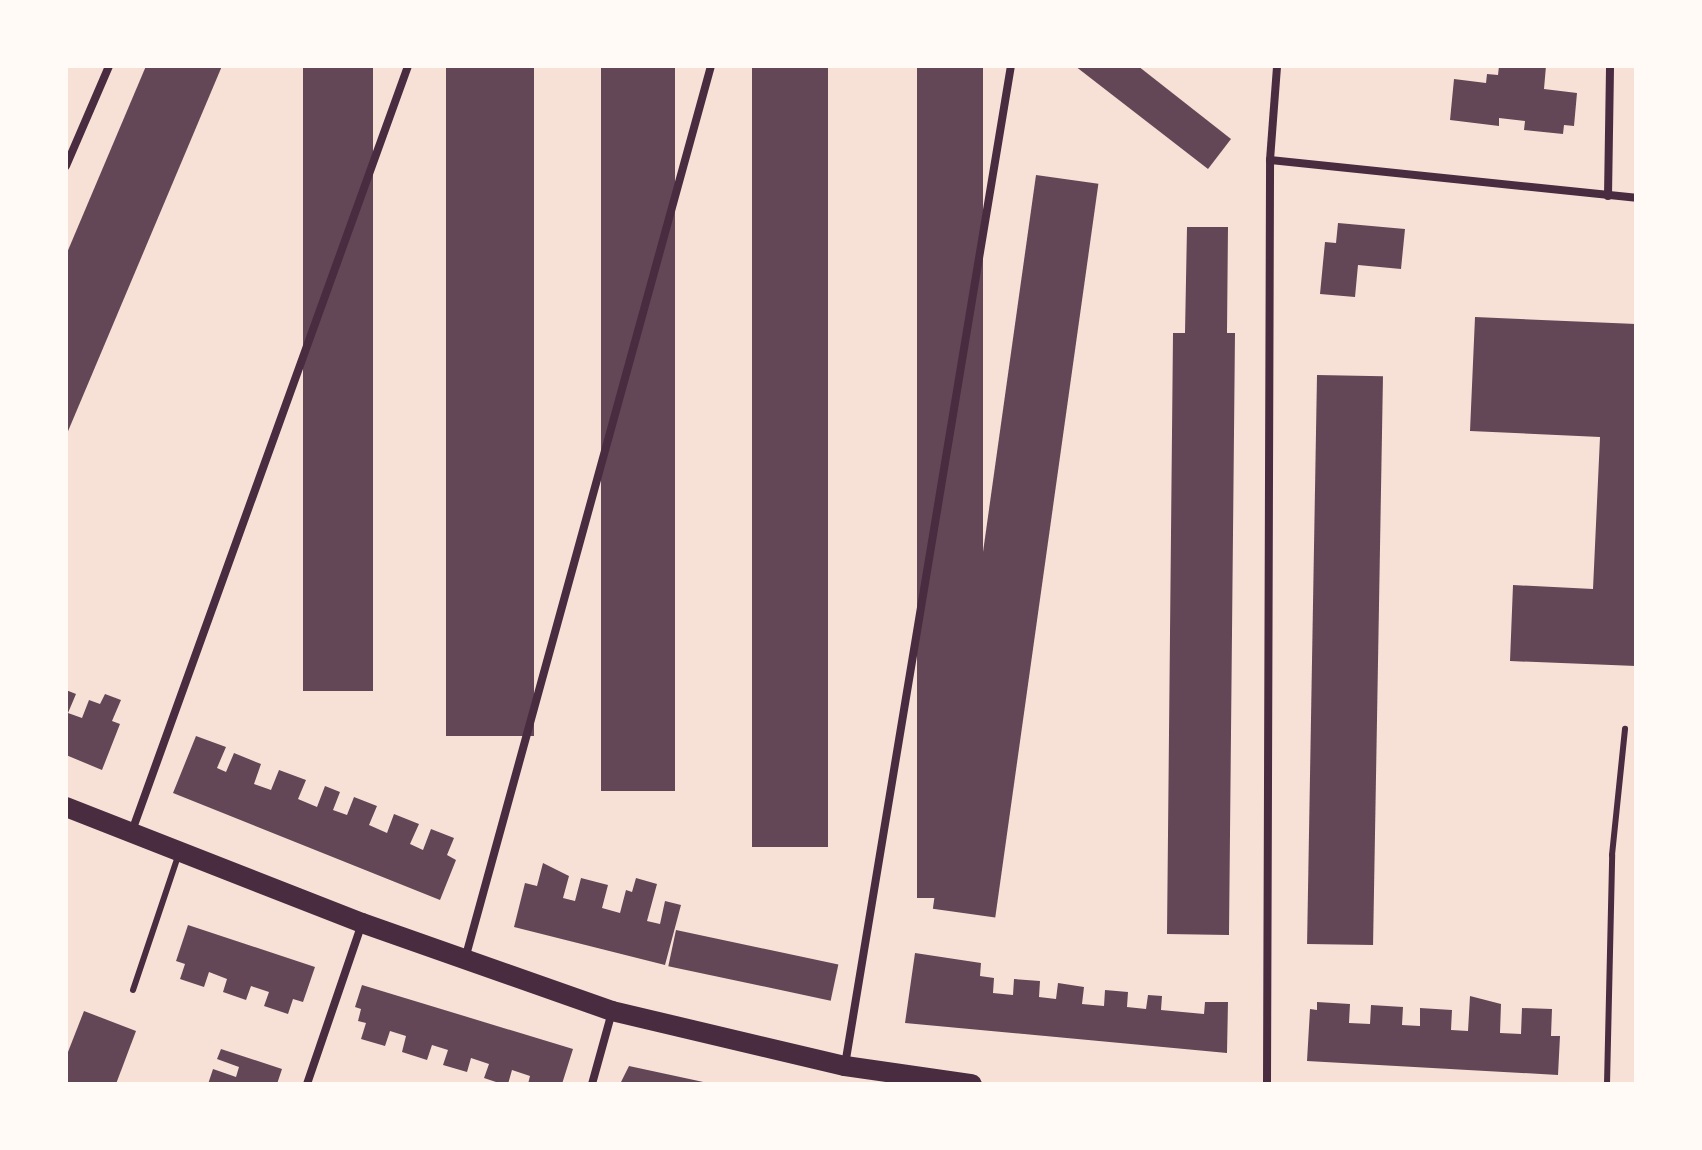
<!DOCTYPE html>
<html>
<head>
<meta charset="utf-8">
<style>
	body { margin:0 }
	#map { position:relative; width:1702px; height:1150px; overflow:hidden; background:#f7e1d7; font-family:Roboto,sans-serif }
	div>[style] { position:absolute }
	.building>* { inset:0; background:#644757; transform-origin:0 0 }
	.service>* { height:6px; margin:-3px; padding:0 3px; transform-origin:3px; border-radius:3px; background:#4a2c40 }
	.minor>* { height:8px; margin:-4px; padding:0 4px; transform-origin:4px; border-radius:4px; background:#4a2c40 }
	.primary>* { height:20px; margin:-10px; padding:0 10px; transform-origin:10px; border-radius:10px; background:#4a2c40 }
	span { translate:-50% -50%; white-space:nowrap; text-align:center; line-height:1.15; -webkit-text-stroke:8px #fffaf5; paint-order:stroke }
	.frame { position:absolute; inset:0; border:68px solid #fffaf5; pointer-events:none }
</style>
</head>
<body>
<div id="map">
	<div class="building">
		<i style="clip-path:polygon(146px 66px,222px 66px,66px 436px,66px 255px)"></i>
		<i style="left:303px;top:66px;width:70px;height:625px"></i>
		<i style="left:446px;top:66px;width:88px;height:670px"></i>
		<i style="left:601px;top:66px;width:74px;height:725px"></i>
		<i style="left:752px;top:66px;width:76px;height:781px"></i>
		<i style="left:917px;top:66px;width:66px;height:832px"></i>
		<i style="clip-path:polygon(1075px 66px,1138px 66px,1231px 139px,1208px 169px)"></i>
		<i style="clip-path:polygon(1499px 66px,1546px 66px,1544px 89px,1577px 93px,1574px 126px,1564px 125px,1563px 134px,1524px 130px,1525px 121px,1499px 118px,1499px 126px,1450px 120px,1454px 79px,1486px 83px,1487px 74px,1498px 75px)"></i>
		<i style="left:1036px;top:175px;width:63px;height:741px;rotate:8deg"></i>
		<i style="clip-path:polygon(1338px 223px,1405px 229px,1401px 269px,1358px 265px,1355px 297px,1320px 294px,1325px 242px,1336px 243px)"></i>
		<i style="clip-path:polygon(1187px 227px,1228px 227px,1227px 333px,1235px 333px,1229px 935px,1167px 934px,1173px 333px,1185px 333px)"></i>
		<i style="clip-path:polygon(1475px 317px,1636px 324px,1636px 666px,1510px 661px,1513px 585px,1593px 589px,1600px 437px,1470px 431px)"></i>
		<i style="left:1317px;top:375px;width:66px;height:569px;rotate:1deg"></i>
		<i style="clip-path:polygon(66px 690px,76px 694px,68px 713px,82px 718px,89px 700px,100px 704px,105px 694px,121px 700px,112px 721px,120px 724px,102px 770px,66px 755px)"></i>
		<i style="clip-path:polygon(196px 736px,226px 747px,217px 768px,226px 772px,234px 753px,261px 764px,254px 784px,271px 790px,279px 770px,306px 780px,298px 799px,317px 807px,325px 786px,340px 792px,333px 810px,347px 815px,354px 797px,377px 806px,369px 825px,387px 833px,394px 814px,419px 824px,410px 844px,423px 850px,431px 829px,454px 838px,447px 855px,456px 860px,440px 900px,173px 793px)"></i>
		<i style="clip-path:polygon(543px 863px,569px 876px,563px 898px,575px 901px,581px 878px,608px 885px,602px 908px,620px 913px,626px 890px,632px 892px,636px 878px,657px 884px,647px 921px,660px 924px,665px 901px,681px 905px,665px 965px,514px 927px,525px 883px,537px 886px)"></i>
		<i style="clip-path:polygon(188px 925px,315px 967px,303px 1002px,293px 999px,288px 1014px,264px 1006px,269px 992px,251px 986px,246px 1000px,223px 992px,227px 979px,209px 972px,204px 987px,180px 979px,185px 964px,176px 961px)"></i>
		<i style="left:676px;top:930px;width:166px;height:37px;rotate:12deg"></i>
		<i style="clip-path:polygon(915px 953px,981px 963px,980px 976px,994px 978px,993px 993px,1013px 995px,1014px 979px,1040px 981px,1039px 997px,1056px 999px,1058px 983px,1084px 987px,1082px 1004px,1104px 1006px,1105px 990px,1128px 992px,1127px 1007px,1146px 1009px,1148px 995px,1162px 996px,1161px 1010px,1204px 1014px,1205px 1002px,1228px 1002px,1227px 1053px,905px 1023px)"></i>
		<i style="clip-path:polygon(362px 985px,573px 1049px,562px 1084px,528px 1084px,530px 1076px,512px 1070px,508px 1084px,502px 1084px,484px 1078px,489px 1064px,471px 1058px,467px 1072px,443px 1065px,448px 1050px,432px 1045px,427px 1060px,402px 1052px,406px 1036px,390px 1031px,385px 1046px,361px 1039px,366px 1023px,358px 1021px,361px 1009px,355px 1007px)"></i>
		<i style="clip-path:polygon(1470px 996px,1501px 1004px,1500px 1033px,1521px 1034px,1522px 1008px,1552px 1009px,1551px 1036px,1560px 1036px,1558px 1075px,1307px 1061px,1310px 1009px,1317px 1010px,1317px 1002px,1350px 1004px,1349px 1023px,1370px 1024px,1371px 1005px,1403px 1007px,1402px 1025px,1420px 1026px,1420px 1008px,1452px 1010px,1451px 1030px,1468px 1031px)"></i>
		<i style="clip-path:polygon(84px 1011px,136px 1031px,116px 1084px,66px 1084px,66px 1057px)"></i>
		<i style="clip-path:polygon(221px 1049px,282px 1069px,277px 1084px,208px 1084px,213px 1069px,236px 1077px,239px 1067px,217px 1059px)"></i>
		<i style="clip-path:polygon(629px 1066px,708px 1083px,708px 1084px,620px 1084px)"></i>
	</div>
	<div class="service">
		<i style="left:133px;top:990px;width:145px;rotate:-71.4deg"></i>
		<i style="left:1607px;top:1084px;width:229px;rotate:-88.7deg"></i>
		<i style="left:1612px;top:855px;width:127px;rotate:-84.1deg"></i>
	</div>
	<div class="minor">
		<i style="left:1270px;top:160px;width:368px;rotate:5.9deg"></i>
		<i style="left:66px;top:166px;width:109px;rotate:-66.7deg"></i>
		<i style="left:1608px;top:196px;width:130px;rotate:-89.1deg"></i>
		<i style="left:132px;top:831px;width:813px;rotate:-70.16deg"></i>
		<i style="left:465px;top:959px;width:926px;rotate:-74.6deg"></i>
		<i style="left:845px;top:1065px;width:1013px;rotate:-80.57deg"></i>
		<i style="left:307px;top:1084px;width:170px;rotate:-71.1deg"></i>
		<i style="left:592px;top:1084px;width:75px;rotate:-74.5deg"></i>
		<i style="left:1267px;top:1084px;width:924px;rotate:-89.81deg"></i>
		<i style="left:1270px;top:160px;width:94px;rotate:-85.7deg"></i>
	</div>
	<div class="primary">
		<i style="left:66px;top:807px;width:318px;rotate:21.4deg"></i>
		<i style="left:362px;top:923px;width:265px;rotate:19.4deg"></i>
		<i style="left:612px;top:1011px;width:239px;rotate:13.3deg"></i>
		<i style="left:845px;top:1066px;width:128px;rotate:8.1deg"></i>
	</div>
	<div class="frame"></div>
</div>
</body>
</html>
